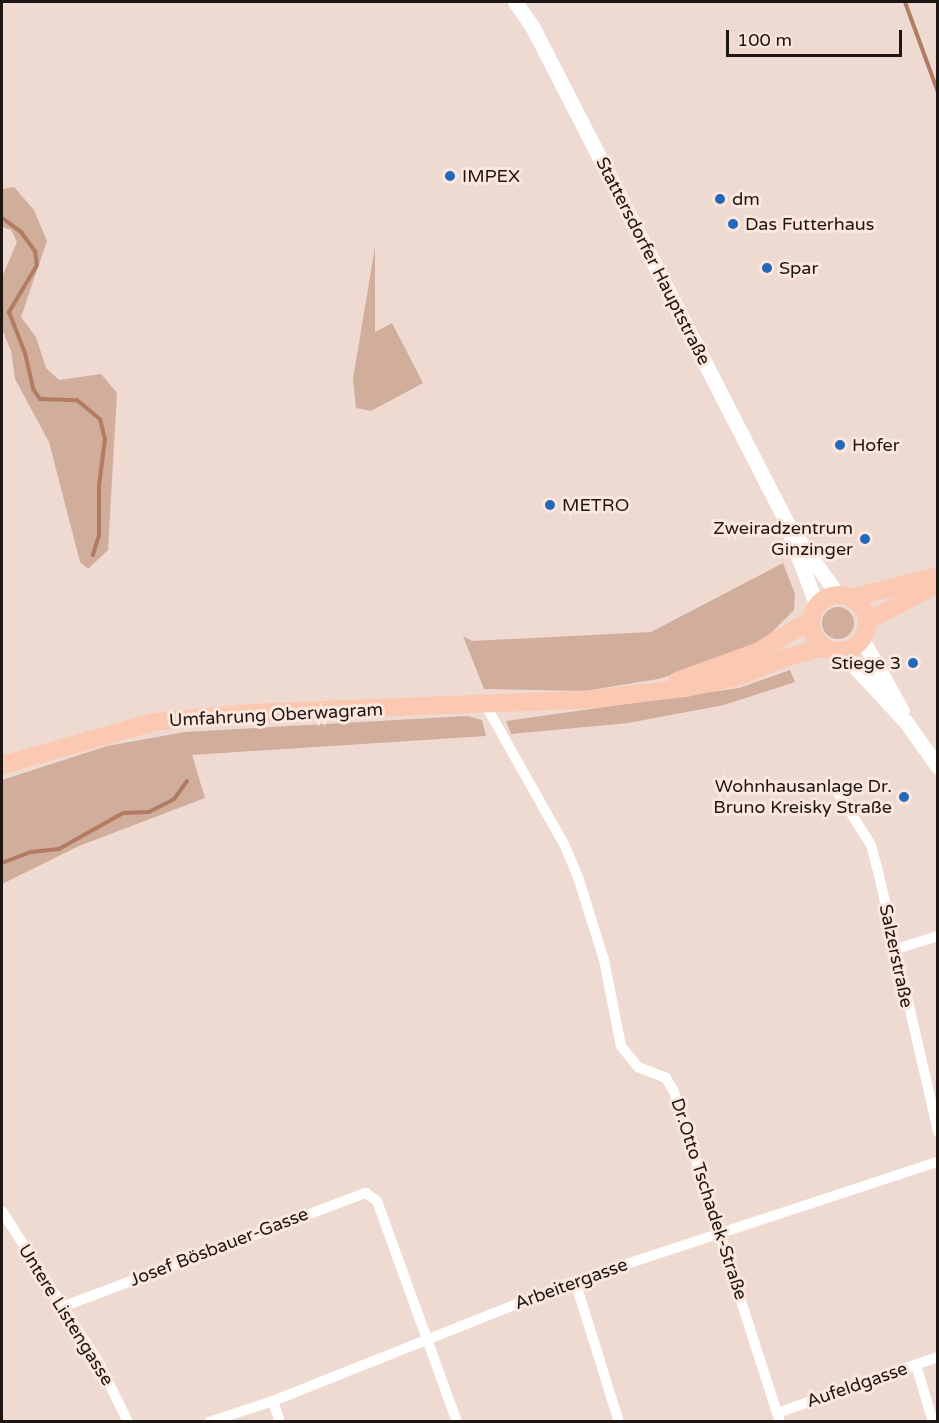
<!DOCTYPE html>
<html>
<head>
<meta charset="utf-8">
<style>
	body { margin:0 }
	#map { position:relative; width:939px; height:1423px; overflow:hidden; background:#efdad1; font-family:"Varela Round",sans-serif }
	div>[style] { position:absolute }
	.green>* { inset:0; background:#d1ad9c }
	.round { border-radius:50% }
	.stream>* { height:4px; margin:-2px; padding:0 2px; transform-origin:2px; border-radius:2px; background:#b27c63 }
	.street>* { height:10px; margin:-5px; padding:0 5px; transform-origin:5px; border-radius:5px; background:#fff }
	.secondary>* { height:15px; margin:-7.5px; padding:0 7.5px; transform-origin:7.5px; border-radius:7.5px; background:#fff }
	.primary>* { height:18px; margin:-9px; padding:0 9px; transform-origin:9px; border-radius:9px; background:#fbc8b2 }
	.primary>.ring { margin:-9px; padding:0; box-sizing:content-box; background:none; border:18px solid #fbc8b2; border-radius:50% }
	.dots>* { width:16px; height:16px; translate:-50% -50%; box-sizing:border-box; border:3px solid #fce7de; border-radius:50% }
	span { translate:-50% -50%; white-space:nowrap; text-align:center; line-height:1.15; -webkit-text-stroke:6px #fce7de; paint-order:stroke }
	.poi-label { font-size:18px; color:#1d1613 }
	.left { translate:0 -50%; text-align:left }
	.right { translate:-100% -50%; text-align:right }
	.street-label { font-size:18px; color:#1d1613 }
	.frame { position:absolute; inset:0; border:3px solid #1d1613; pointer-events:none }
	.scale { position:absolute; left:726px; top:30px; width:176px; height:27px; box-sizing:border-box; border:3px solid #1d1613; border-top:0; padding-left:8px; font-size:18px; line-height:21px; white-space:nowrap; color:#1d1613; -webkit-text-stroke:4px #fce7de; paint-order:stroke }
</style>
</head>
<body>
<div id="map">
	<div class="green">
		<i style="clip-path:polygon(14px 187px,34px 210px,47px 241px,21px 317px,36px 337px,46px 368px,59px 380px,101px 374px,117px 393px,108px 550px,88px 569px,80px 562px,49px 442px,15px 379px,11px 351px,2px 329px,2px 277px,17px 242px,11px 230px,2px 227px,2px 189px)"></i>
		<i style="clip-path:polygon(375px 247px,375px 332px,392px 323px,423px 383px,371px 411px,356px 408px,353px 379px)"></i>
		<i style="clip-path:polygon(783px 563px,795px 594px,794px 610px,762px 642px,718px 661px,658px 679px,584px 691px,484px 689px,463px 636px,472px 641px,651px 632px)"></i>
		<i class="round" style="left:822px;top:607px;width:32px;height:32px"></i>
		<i style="clip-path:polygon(790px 670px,795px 682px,724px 705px,628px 723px,511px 734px,506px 721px,739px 688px)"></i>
		<i style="clip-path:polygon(467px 716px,482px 720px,486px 736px,192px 755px,205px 798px,79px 846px,2px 884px,2px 780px,107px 746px,185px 732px)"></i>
	</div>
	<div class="stream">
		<i style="left:905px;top:2px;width:96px;rotate:69.9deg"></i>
		<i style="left:2px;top:218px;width:24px;rotate:36deg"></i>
		<i style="left:21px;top:232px;width:24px;rotate:54deg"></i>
		<i style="left:35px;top:251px;width:14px;rotate:82deg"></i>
		<i style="left:37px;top:265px;width:55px;rotate:120.8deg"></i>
		<i style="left:9px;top:312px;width:44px;rotate:68.7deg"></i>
		<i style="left:25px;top:353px;width:37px;rotate:77deg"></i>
		<i style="left:33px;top:389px;width:12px;rotate:55deg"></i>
		<i style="left:40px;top:399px;width:37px;rotate:2deg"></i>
		<i style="left:77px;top:400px;width:30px;rotate:40deg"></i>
		<i style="left:100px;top:419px;width:21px;rotate:76deg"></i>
		<i style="left:105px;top:439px;width:47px;rotate:97.3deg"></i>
		<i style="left:99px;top:486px;width:49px;rotate:90deg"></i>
		<i style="left:99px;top:535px;width:21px;rotate:107deg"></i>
		<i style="left:2px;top:863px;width:31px;rotate:-21deg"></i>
		<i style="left:31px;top:852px;width:28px;rotate:-6deg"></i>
		<i style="left:59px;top:849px;width:73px;rotate:-29.4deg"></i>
		<i style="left:123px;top:813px;width:26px;rotate:-2deg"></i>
		<i style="left:149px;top:812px;width:28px;rotate:-27deg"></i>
		<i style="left:174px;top:799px;width:22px;rotate:-54deg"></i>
	</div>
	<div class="street">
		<i style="left:485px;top:704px;width:161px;rotate:60.6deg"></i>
		<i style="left:564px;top:844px;width:36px;rotate:67deg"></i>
		<i style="left:578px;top:877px;width:87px;rotate:72.6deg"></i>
		<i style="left:604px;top:960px;width:88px;rotate:78.8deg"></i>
		<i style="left:621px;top:1046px;width:27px;rotate:51deg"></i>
		<i style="left:638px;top:1067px;width:30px;rotate:21deg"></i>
		<i style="left:666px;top:1078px;width:16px;rotate:60deg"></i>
		<i style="left:674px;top:1092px;width:347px;rotate:72.2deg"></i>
		<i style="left:835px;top:788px;width:67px;rotate:57.7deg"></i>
		<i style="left:871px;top:845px;width:23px;rotate:75deg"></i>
		<i style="left:877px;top:867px;width:272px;rotate:77deg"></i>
		<i style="left:893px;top:950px;width:47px;rotate:-17.3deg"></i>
		<i style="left:2px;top:1211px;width:180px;rotate:57.5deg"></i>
		<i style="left:99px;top:1363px;width:66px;rotate:63.8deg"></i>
		<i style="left:575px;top:1281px;width:148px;rotate:72.7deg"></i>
		<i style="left:62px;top:1307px;width:325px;rotate:-20.6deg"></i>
		<i style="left:366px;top:1193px;width:14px;rotate:36deg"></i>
		<i style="left:377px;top:1201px;width:235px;rotate:70.1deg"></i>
		<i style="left:916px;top:1365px;width:59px;rotate:73.4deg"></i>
		<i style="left:273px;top:1401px;width:22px;rotate:72deg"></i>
		<i style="left:777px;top:1413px;width:170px;rotate:-19.2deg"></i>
		<i style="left:209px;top:1422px;width:67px;rotate:-18.2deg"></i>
		<i style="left:273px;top:1401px;width:325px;rotate:-21.7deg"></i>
		<i style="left:575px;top:1281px;width:382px;rotate:-18.2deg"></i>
	</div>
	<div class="secondary">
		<i style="left:515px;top:2px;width:29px;rotate:55deg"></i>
		<i style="left:532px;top:26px;width:559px;rotate:62.84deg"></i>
		<i style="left:787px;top:523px;width:88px;rotate:54.7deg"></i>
		<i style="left:791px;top:537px;width:74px;rotate:69.4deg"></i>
		<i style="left:862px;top:639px;width:82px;rotate:60.9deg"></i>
		<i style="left:840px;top:651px;width:97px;rotate:47.1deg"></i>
		<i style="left:906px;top:722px;width:55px;rotate:54.6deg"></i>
	</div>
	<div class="primary">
		<i class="ring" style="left:811px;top:595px;width:38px;height:38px"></i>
		<i style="left:851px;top:598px;width:90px;rotate:-14.2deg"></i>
		<i style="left:867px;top:621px;width:76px;rotate:-27.6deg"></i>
		<i style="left:677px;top:681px;width:85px;rotate:-19.9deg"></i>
		<i style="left:757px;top:652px;width:63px;rotate:-30.7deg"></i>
		<i style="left:2px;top:765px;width:158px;rotate:-15.8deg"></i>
		<i style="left:154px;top:722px;width:96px;rotate:-5.4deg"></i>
		<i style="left:250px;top:713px;width:342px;rotate:-2.3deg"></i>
		<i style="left:592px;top:699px;width:95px;rotate:-6.7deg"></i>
		<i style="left:686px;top:688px;width:55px;rotate:-12.5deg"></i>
		<i style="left:740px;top:676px;width:48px;rotate:-22.2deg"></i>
		<i style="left:784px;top:658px;width:42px;rotate:-15deg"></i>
	</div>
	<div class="dots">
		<i style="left:450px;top:176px;background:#2468b9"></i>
		<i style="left:720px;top:199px;background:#2468b9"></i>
		<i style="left:733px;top:224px;background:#2468b9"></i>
		<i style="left:767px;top:268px;background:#2468b9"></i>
		<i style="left:840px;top:445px;background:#2468b9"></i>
		<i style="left:550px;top:505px;background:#2468b9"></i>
		<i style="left:865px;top:539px;background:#2468b9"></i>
		<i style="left:913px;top:663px;background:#2468b9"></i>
		<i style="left:904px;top:797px;background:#2468b9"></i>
	</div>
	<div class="poi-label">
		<span class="left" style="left:462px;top:176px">IMPEX</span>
		<span class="left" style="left:732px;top:199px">dm</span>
		<span class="left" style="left:745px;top:224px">Das Futterhaus</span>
		<span class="left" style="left:779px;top:268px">Spar</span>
		<span class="left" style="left:852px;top:445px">Hofer</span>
		<span class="left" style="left:562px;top:505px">METRO</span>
		<span class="right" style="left:853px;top:539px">Zweiradzentrum<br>Ginzinger</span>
		<span class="right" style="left:901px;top:663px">Stiege 3</span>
		<span class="right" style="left:892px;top:797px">Wohnhausanlage Dr.<br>Bruno Kreisky Straße</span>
	</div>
	<div class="street-label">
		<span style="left:653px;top:261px;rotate:63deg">Stattersdorfer Hauptstraße</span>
		<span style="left:276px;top:715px;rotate:-3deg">Umfahrung Oberwagram</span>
		<span style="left:896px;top:956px;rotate:78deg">Salzerstraße</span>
		<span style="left:709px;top:1199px;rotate:72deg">Dr.Otto Tschadek-Straße</span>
		<span style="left:219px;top:1247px;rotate:-21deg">Josef Bösbauer-Gasse</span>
		<span style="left:571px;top:1284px;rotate:-20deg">Arbeitergasse</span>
		<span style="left:66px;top:1315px;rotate:58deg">Untere Listengasse</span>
		<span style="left:857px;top:1385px;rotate:-19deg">Aufeldgasse</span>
	</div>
	<div class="frame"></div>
	<div class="scale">100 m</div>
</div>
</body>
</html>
